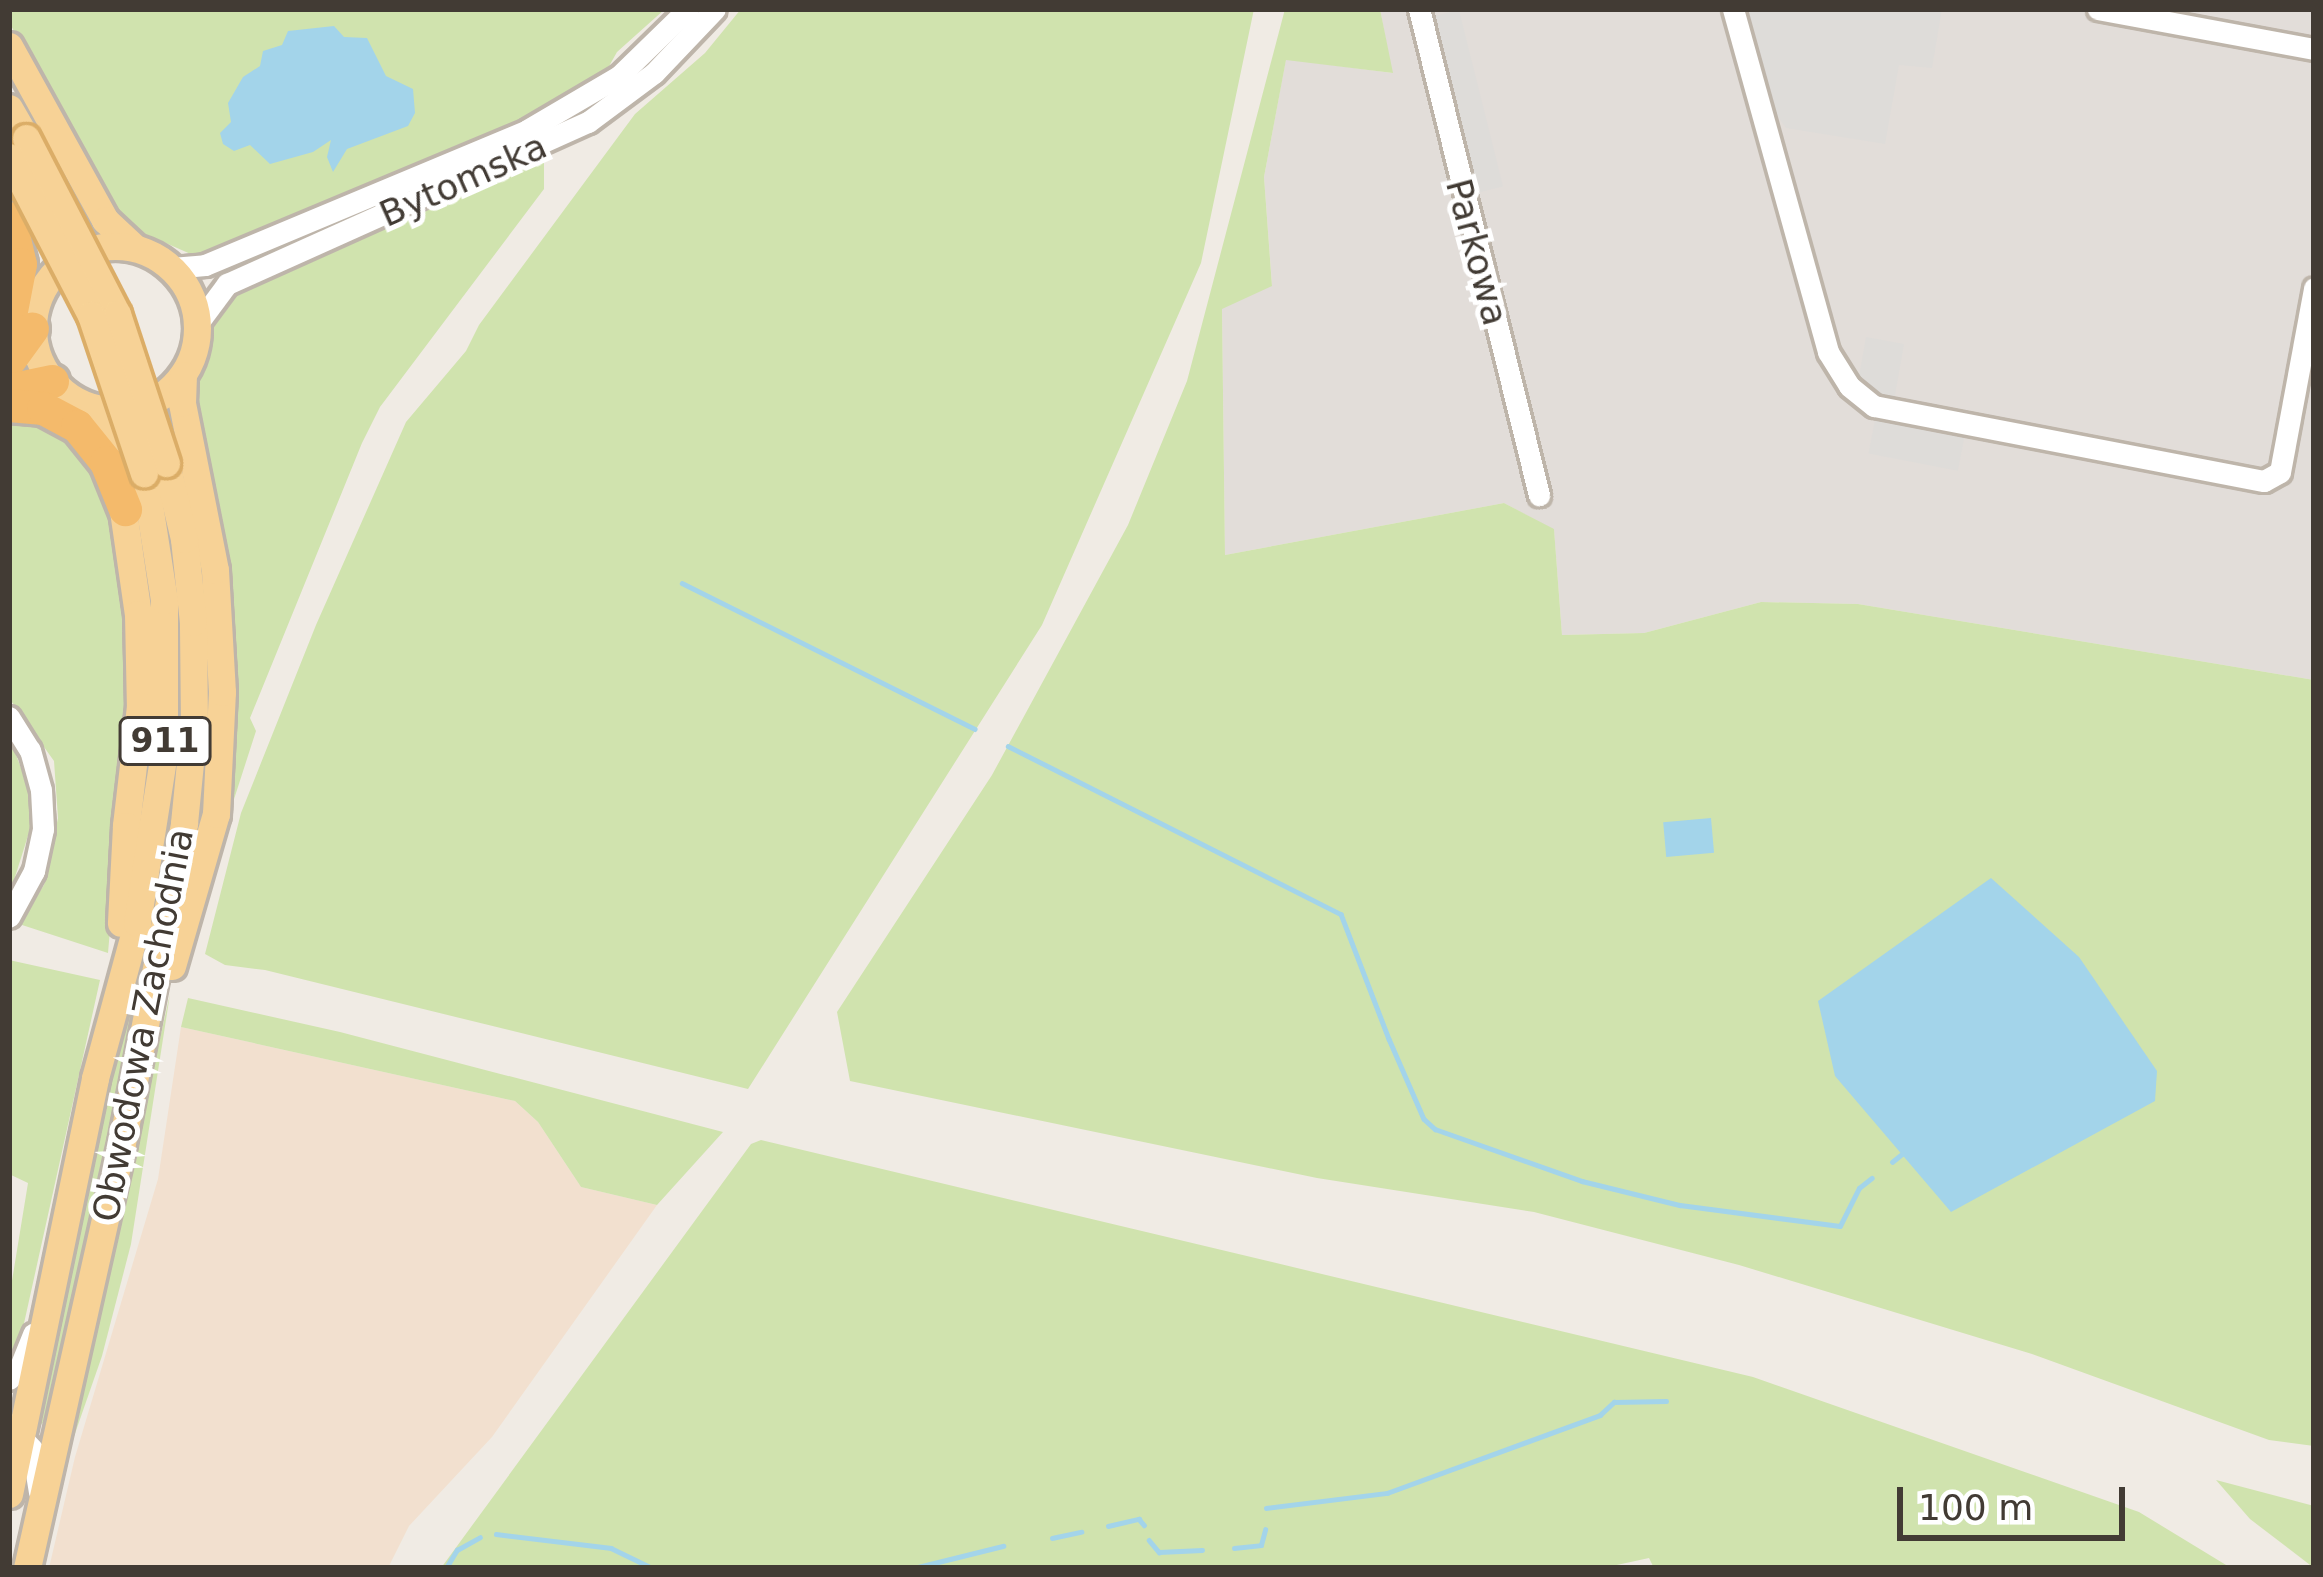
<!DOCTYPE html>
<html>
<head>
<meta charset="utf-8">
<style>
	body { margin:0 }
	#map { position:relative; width:2323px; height:1577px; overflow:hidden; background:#f0ebe4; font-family:"DejaVu Sans",sans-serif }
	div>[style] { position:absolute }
	.commercial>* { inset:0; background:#f2e0cf }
	.industrial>* { inset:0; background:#e2ddd9 }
	.green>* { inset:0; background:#d0e3ae }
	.parking>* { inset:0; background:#dedcd9; transform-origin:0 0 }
	.water>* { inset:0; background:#a3d4ea; transform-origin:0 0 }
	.stream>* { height:4.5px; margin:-2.25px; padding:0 2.25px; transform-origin:2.25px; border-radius:2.25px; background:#a3d4ea }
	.roads { filter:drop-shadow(3px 0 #beb5aa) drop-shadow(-3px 0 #beb5aa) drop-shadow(0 3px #beb5aa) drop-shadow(0 -3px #beb5aa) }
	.minor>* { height:21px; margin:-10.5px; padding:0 10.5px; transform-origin:10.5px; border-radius:10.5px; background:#fff }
	.major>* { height:27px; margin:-13.5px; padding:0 13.5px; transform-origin:13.5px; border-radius:13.5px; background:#f7d296 }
	.major>.ring { margin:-13.5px; padding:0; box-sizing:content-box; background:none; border:27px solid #f7d296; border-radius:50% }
	.highway>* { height:33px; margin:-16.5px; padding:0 16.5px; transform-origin:16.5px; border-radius:16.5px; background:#f4ba6b }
	.bridges { filter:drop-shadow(3px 0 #dbad67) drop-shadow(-3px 0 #dbad67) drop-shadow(0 3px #dbad67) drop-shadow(0 -3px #dbad67) }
	.major-bridge>* { height:27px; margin:-13.5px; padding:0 13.5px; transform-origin:13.5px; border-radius:13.5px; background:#f7d296 }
	span { translate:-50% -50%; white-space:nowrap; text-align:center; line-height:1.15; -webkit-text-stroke:10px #fff; paint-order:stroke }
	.shield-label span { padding:3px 9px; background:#fff; border:3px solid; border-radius:9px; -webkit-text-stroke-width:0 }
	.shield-label { font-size:33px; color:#423b34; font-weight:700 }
	.street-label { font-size:36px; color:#423b34 }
	.frame { position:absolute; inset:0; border:12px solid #423b34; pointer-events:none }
	.scale { position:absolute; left:1897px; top:1487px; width:228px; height:54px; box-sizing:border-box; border:6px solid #423b34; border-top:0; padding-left:15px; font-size:36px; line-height:42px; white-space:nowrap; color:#423b34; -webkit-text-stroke:9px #fff; paint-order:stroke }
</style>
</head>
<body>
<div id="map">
	<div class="commercial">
		<i style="clip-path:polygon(181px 1027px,515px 1101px,538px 1122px,581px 1187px,657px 1205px,492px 1437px,409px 1526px,388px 1568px,49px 1568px,75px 1457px,158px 1179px)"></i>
	</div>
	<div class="industrial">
		<i style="clip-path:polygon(1380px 9px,2314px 9px,2314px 680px,1858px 604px,1761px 602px,1644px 633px,1562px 635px,1554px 530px,1504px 503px,1225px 555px,1222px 308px,1272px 285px,1264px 177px,1286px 59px,1392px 73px)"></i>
	</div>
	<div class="green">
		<i style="clip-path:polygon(9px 9px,665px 9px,617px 52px,603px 77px,576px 94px,443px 158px,226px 247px,193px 255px,120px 223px,9px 22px)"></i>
		<i style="clip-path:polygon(741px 9px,1254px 9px,1201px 263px,1042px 625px,748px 1089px,265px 970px,225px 965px,205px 954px,241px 813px,316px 625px,406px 422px,466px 351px,479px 325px,635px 114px,705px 53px)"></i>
		<i style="clip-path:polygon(1285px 9px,1380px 9px,1393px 73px,1286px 60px,1264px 177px,1272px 286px,1222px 309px,1225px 555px,1504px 503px,1554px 529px,1562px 635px,1644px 633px,1761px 602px,1858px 604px,2314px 680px,2314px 1446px,2269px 1440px,2032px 1354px,1739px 1265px,1534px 1212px,1317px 1178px,850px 1081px,837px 1012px,992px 775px,1128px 525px,1187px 381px)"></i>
		<i style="clip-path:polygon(537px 158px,544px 162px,544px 189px,380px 407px,362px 443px,250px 718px,256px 731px,216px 855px,232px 641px,226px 548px,193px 390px,214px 321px,225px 301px,248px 288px)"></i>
		<i style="clip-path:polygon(9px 414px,56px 422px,105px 483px,125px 586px,130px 700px,108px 953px,19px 924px,44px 885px,58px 818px,54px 761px,9px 698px)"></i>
		<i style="clip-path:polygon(9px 736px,30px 792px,32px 823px,9px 896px)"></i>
		<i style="clip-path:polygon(9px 960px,100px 980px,17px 1355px,9px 1360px,9px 1299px,28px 1183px,9px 1174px)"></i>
		<i style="clip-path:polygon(133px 985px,141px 987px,66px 1329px,43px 1423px,36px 1429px,33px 1421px)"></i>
		<i style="clip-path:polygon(170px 994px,131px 1244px,102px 1356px,63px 1468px)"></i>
		<i style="clip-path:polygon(188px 998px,340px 1032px,723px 1132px,657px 1205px,581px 1187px,538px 1122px,515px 1101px,181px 1027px)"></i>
		<i style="clip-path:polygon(761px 1140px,1753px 1377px,2139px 1512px,2231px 1568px,1654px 1568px,1649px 1558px,1603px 1568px,441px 1568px,751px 1144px)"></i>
		<i style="clip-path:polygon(2216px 1480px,2314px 1506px,2314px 1568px,2250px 1519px)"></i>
	</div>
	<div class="parking">
		<i style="clip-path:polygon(1745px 9px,1942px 9px,1932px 68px,1899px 65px,1885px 144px,1786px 128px,1771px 107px)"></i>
		<i style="left:1459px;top:10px;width:182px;height:31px;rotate:76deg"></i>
		<i style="clip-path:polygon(1866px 337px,1904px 344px,1894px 401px,1858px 382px)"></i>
		<i style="left:1875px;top:420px;width:91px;height:34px;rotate:11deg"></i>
	</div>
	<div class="water">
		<i style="clip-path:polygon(334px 26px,344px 37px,367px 38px,386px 76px,413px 89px,415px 113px,408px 126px,347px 149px,333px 172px,327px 157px,331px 140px,313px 152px,270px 164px,250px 145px,234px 151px,223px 144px,220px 133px,231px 122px,228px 103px,243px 77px,260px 66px,263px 51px,282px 45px,288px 31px)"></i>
		<i style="left:1711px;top:818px;width:35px;height:48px;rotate:85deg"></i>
		<i style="clip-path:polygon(1991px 878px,2079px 957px,2157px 1071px,2155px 1101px,1951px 1212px,1835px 1076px,1818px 1001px)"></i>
	</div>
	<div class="stream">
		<i style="left:682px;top:583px;width:327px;rotate:26.5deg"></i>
		<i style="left:1008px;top:746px;width:373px;rotate:26.8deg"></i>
		<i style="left:1341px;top:914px;width:134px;rotate:69deg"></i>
		<i style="left:1389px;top:1039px;width:87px;rotate:66.4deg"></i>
		<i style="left:1424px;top:1119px;width:15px;rotate:42deg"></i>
		<i style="left:1435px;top:1129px;width:156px;rotate:19.5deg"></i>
		<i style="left:1582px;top:1181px;width:101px;rotate:13.8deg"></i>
		<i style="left:1680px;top:1205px;width:161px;rotate:7.5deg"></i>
		<i style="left:1840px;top:1226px;width:42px;rotate:-63.4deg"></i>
		<i style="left:1859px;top:1188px;width:16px;rotate:-38deg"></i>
		<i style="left:1892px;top:1162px;width:13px;rotate:-39deg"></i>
		<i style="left:1266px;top:1508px;width:122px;rotate:-7.1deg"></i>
		<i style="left:1387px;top:1493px;width:227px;rotate:-20.1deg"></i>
		<i style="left:1600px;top:1415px;width:19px;rotate:-43deg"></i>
		<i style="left:1614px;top:1402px;width:52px;rotate:-1.1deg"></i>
		<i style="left:1108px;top:1526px;width:32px;rotate:-13deg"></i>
		<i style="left:1139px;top:1519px;width:8px;rotate:50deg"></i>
		<i style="left:496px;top:1534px;width:116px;rotate:6.9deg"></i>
		<i style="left:611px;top:1548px;width:46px;rotate:26deg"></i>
		<i style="left:1052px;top:1538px;width:30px;rotate:-12deg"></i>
		<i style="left:1149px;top:1540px;width:16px;rotate:50deg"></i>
		<i style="left:1159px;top:1552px;width:43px;rotate:-2.7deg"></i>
		<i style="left:1234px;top:1548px;width:27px;rotate:-6deg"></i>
		<i style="left:1261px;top:1545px;width:16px;rotate:-75deg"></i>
		<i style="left:446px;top:1568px;width:21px;rotate:-59deg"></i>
		<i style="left:457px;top:1550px;width:26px;rotate:-29deg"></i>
		<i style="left:914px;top:1568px;width:92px;rotate:-13.9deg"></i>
	</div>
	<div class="roads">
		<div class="minor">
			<i style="left:1419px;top:9px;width:501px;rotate:76.13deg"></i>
			<i style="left:1733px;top:9px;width:356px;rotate:74.5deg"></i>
			<i style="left:1828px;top:352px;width:40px;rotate:58deg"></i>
			<i style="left:1849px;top:386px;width:32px;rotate:39deg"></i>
			<i style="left:1874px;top:406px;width:397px;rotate:10.9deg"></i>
			<i style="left:2264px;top:481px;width:18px;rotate:-29deg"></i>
			<i style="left:2280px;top:472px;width:187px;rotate:-79.5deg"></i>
			<i style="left:2098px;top:9px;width:220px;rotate:10.5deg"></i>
			<i style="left:172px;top:268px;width:33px;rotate:-5deg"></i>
			<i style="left:205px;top:265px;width:349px;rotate:-22.7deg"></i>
			<i style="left:527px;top:130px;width:107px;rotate:-30.4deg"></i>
			<i style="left:619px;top:76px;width:96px;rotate:-44.2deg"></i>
			<i style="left:198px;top:323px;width:49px;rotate:-53.4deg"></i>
			<i style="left:227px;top:284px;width:396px;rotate:-24.2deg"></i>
			<i style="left:588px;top:122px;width:82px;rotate:-36.6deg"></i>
			<i style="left:654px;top:73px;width:88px;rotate:-46.4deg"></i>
			<i style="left:9px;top:717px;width:39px;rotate:58deg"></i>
			<i style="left:30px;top:750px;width:41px;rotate:74.6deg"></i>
			<i style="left:41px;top:790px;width:39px;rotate:87deg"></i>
			<i style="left:43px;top:829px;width:43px;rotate:102.1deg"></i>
			<i style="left:34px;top:871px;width:52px;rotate:118.5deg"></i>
			<i style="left:9px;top:1379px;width:14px;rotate:-45deg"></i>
			<i style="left:19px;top:1369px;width:38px;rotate:-68deg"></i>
			<i style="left:9px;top:1424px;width:34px;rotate:47deg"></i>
			<i style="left:32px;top:1449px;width:44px;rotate:80.8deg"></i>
		</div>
		<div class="major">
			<i style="left:9px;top:46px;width:199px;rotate:61.1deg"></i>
			<i style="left:105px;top:220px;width:40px;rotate:43deg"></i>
			<i style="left:9px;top:108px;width:34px;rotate:60deg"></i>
			<i class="ring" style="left:33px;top:246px;width:137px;height:137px"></i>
			<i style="left:90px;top:407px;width:54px;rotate:62.5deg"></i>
			<i style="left:115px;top:455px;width:161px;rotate:81.8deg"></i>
			<i style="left:138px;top:614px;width:92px;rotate:88.8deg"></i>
			<i style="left:140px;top:706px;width:121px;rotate:96.7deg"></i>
			<i style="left:126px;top:826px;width:97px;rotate:93deg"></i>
			<i style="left:172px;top:966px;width:158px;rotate:-73.9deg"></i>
			<i style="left:216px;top:814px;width:122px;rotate:-87.2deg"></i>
			<i style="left:222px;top:692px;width:122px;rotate:-93.3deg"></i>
			<i style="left:215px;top:570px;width:170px;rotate:-101.2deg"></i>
			<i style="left:182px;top:403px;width:28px;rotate:-88deg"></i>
			<i style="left:9px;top:1494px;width:425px;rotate:-78.3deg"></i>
			<i style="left:95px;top:1078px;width:161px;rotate:-74.8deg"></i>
			<i style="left:137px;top:923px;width:172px;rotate:-81deg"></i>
			<i style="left:164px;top:753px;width:153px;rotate:-90deg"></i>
			<i style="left:164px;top:600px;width:129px;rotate:-98.9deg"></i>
			<i style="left:27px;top:1568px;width:435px;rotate:-77.4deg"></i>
			<i style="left:122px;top:1143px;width:326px;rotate:-79deg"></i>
			<i style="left:184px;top:823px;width:100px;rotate:-84.3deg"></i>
			<i style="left:194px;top:723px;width:101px;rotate:-90.6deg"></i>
			<i style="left:193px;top:622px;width:83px;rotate:-96.2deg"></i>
			<i style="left:184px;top:539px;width:78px;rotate:-103.3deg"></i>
		</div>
		<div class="highway">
			<i style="left:9px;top:218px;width:47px;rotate:76.6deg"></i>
			<i style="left:20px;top:264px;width:58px;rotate:100.9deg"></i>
			<i style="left:9px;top:360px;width:39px;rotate:-54deg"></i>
			<i style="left:9px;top:390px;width:44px;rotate:-11.8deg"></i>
			<i style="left:9px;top:405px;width:34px;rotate:5deg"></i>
			<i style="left:43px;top:408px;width:38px;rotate:28deg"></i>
			<i style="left:77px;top:426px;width:46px;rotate:51.1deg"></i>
			<i style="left:106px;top:462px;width:51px;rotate:68deg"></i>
		</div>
	</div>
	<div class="bridges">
		<div class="major-bridge">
			<i style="left:26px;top:138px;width:198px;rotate:62.7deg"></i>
			<i style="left:117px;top:314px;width:157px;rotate:71.8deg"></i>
			<i style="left:9px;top:157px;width:178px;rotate:62.6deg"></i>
			<i style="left:91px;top:315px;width:167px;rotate:71.5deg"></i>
		</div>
	</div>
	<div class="shield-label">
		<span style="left:165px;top:741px">911</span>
	</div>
	<div class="street-label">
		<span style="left:463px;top:180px;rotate:-24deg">Bytomska</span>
		<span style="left:1477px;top:252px;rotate:75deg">Parkowa</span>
		<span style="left:143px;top:1025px;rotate:-79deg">Obwodowa Zachodnia</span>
	</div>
	<div class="frame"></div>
	<div class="scale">100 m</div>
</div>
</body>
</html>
